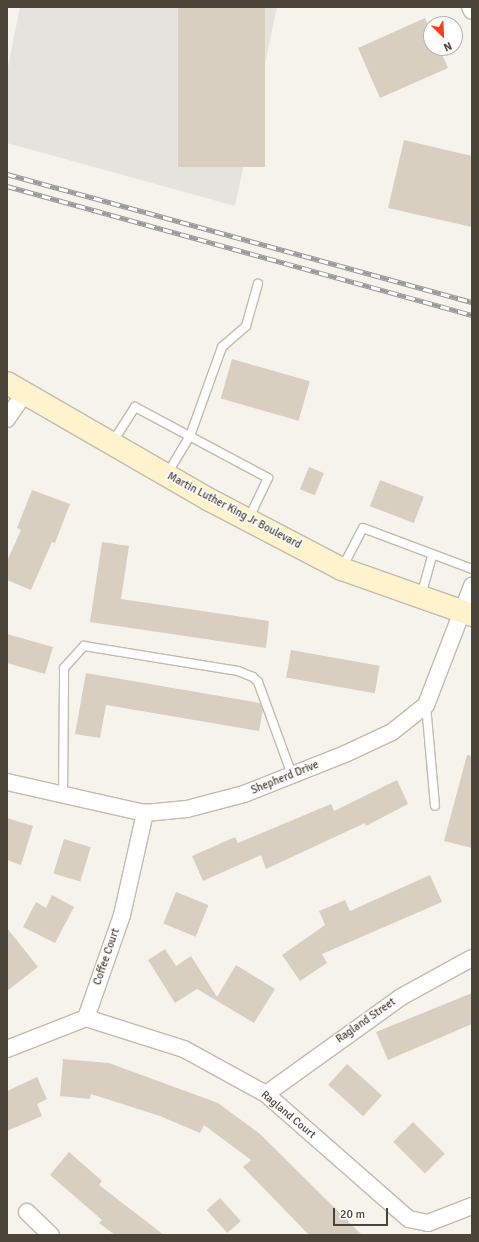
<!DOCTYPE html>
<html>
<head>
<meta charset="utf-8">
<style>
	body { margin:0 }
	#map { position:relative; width:479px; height:1242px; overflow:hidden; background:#f6f3ec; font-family:Signika,sans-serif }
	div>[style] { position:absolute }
	.industrial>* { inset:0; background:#e6e2dd }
	.building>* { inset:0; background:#d8cfc1; transform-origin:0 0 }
	.roads { filter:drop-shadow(1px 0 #c2bbae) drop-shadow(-1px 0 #c2bbae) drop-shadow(0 1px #c2bbae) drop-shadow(0 -1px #c2bbae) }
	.lane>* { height:8px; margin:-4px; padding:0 4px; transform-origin:4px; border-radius:4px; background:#fff }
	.street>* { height:16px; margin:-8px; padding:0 8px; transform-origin:8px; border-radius:8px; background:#fff }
	.secondary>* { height:22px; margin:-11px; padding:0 11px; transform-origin:11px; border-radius:11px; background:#fff3cd }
	.rail>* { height:4.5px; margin-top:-2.25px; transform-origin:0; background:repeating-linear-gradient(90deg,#fff 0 9px,#9a9a9a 0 18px); box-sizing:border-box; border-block:1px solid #9a9a9a }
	span { translate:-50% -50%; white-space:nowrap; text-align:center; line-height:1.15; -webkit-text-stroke:3px #fff; paint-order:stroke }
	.street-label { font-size:11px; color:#4b4439 }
	.frame { position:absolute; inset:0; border:8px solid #4b4439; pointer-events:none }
	.north { position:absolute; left:423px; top:16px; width:40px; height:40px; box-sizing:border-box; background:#fff; border:1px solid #b7b4b0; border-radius:50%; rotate:156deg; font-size:11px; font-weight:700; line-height:16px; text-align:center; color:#4b4439 }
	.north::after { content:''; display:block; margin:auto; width:14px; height:18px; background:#fc3f1d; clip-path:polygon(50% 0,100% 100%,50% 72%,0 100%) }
	.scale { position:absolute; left:333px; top:1208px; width:55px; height:18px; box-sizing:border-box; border:2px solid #4b4439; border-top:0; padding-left:5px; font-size:12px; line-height:14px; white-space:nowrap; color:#4b4439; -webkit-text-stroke:3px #fff; paint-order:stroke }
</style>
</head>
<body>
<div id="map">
	<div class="industrial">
		<i style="clip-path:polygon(20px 7px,277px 7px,235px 206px,7px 143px,7px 72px)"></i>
	</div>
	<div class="building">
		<i style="left:178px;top:7px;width:87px;height:160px"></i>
		<i style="clip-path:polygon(425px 18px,431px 31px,431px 48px,439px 48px,448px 68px,380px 98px,358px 48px)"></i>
		<i style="clip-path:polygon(404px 140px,472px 156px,472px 227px,388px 208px)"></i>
		<i style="left:232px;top:359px;width:81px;height:41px;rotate:16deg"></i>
		<i style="left:309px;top:467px;width:16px;height:24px;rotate:22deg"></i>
		<i style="left:380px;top:480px;width:47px;height:28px;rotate:21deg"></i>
		<i style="clip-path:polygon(32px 490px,70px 504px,55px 543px,52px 542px,31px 590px,7px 580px,7px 561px,21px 530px,17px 528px)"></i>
		<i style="clip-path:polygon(102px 542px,129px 546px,121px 599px,269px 621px,266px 648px,90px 622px)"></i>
		<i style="clip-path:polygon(7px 634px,53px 647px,45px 674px,7px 663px)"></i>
		<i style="left:291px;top:650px;width:90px;height:28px;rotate:10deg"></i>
		<i style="clip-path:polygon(86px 673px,260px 703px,263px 710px,259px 731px,106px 705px,100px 738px,75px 734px)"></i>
		<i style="clip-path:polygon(467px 755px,472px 756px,472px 848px,444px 841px)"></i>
		<i style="clip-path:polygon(397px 780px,408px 804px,366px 826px,365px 823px,266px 869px,261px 855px,203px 881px,192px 856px,235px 837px,238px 843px,331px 804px,334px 811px)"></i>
		<i style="clip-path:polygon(7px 818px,33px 826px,21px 865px,7px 860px)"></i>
		<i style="left:64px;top:839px;width:28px;height:36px;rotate:17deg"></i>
		<i style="clip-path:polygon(430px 875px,442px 902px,322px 954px,327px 963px,300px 981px,282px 955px,325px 925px,319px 911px,345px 900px,350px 911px)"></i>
		<i style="left:176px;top:892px;width:35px;height:34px;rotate:22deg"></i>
		<i style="clip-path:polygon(52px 895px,74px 907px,55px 943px,23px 927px,36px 902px,46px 908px)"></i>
		<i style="clip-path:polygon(7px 928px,38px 967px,7px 991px)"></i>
		<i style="clip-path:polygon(165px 949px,176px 966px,191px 956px,217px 997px,236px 965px,275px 989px,254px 1023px,197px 989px,175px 1003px,148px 960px)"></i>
		<i style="clip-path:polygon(472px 993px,472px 1024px,388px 1060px,376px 1032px)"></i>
		<i style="clip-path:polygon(63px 1059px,109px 1063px,218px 1103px,260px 1134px,362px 1235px,309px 1235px,243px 1167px,251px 1160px,204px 1125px,200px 1133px,160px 1116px,91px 1094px,90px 1099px,60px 1096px)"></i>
		<i style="left:347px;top:1064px;width:47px;height:28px;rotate:42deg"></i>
		<i style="clip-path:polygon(37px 1077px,47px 1099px,37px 1104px,42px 1116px,7px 1131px,7px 1091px)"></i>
		<i style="left:413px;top:1122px;width:45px;height:28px;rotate:45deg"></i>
		<i style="clip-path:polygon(69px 1152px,102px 1181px,99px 1185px,164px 1235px,115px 1235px,99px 1223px,102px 1220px,50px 1175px)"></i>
		<i style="left:220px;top:1198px;width:31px;height:18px;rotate:48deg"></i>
	</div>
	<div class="roads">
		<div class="lane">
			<i style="left:112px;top:443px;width:43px;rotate:-57.4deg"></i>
			<i style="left:135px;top:407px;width:151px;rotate:28.1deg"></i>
			<i style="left:268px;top:478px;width:47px;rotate:115.5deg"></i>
			<i style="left:167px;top:474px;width:44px;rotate:-58.8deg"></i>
			<i style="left:190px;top:436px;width:95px;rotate:-70.2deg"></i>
			<i style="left:222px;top:347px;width:32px;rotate:-41deg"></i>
			<i style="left:246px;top:326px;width:44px;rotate:-74.1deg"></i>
			<i style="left:342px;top:568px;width:45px;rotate:-62.3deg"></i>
			<i style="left:363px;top:528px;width:116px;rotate:20.6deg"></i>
			<i style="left:421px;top:596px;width:41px;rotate:-74.6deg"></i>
			<i style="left:426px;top:705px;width:101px;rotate:84.9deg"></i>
			<i style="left:63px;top:795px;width:127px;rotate:-89.5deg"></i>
			<i style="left:64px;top:668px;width:30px;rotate:-48deg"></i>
			<i style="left:84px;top:646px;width:156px;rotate:9.2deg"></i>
			<i style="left:238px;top:671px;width:16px;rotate:22deg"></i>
			<i style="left:253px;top:677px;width:7px;rotate:45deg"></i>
			<i style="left:258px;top:682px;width:99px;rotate:69.9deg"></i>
		</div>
		<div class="street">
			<i style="left:470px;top:7px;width:4px;rotate:63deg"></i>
			<i style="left:7px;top:419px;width:32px;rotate:-56deg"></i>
			<i style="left:7px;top:782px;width:141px;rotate:12.7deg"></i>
			<i style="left:145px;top:813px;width:42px;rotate:-5.4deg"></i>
			<i style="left:187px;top:809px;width:59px;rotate:-14.7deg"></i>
			<i style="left:244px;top:794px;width:109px;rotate:-21.6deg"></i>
			<i style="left:345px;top:754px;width:52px;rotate:-25.1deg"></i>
			<i style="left:392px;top:732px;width:43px;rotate:-38.5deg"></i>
			<i style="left:426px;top:705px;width:128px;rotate:-68.9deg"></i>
			<i style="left:86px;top:1018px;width:103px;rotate:17.6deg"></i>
			<i style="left:184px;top:1049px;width:94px;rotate:28.8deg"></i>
			<i style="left:266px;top:1094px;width:190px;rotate:41.2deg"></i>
			<i style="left:409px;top:1219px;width:19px;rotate:12deg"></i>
			<i style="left:428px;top:1223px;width:47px;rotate:-21.1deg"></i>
			<i style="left:7px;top:1049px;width:85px;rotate:-21.4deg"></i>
			<i style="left:86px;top:1018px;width:109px;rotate:-70.7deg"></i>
			<i style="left:122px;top:915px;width:105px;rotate:-77.3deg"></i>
			<i style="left:266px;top:1094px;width:166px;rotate:-35.7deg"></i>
			<i style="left:401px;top:997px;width:81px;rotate:-28.8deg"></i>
			<i style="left:27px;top:1212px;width:33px;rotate:44deg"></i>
		</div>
		<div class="secondary">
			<i style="left:7px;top:383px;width:234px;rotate:30deg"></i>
			<i style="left:210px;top:500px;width:149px;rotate:27.6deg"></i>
			<i style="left:342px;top:569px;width:138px;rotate:19.5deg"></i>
		</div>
	</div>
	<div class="rail">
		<i style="left:7px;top:174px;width:482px;rotate:15.4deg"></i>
		<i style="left:7px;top:186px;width:483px;rotate:15.5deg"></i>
	</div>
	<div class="street-label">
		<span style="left:234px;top:511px;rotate:28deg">Martin Luther King Jr Boulevard</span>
		<span style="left:285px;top:778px;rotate:-22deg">Shepherd Drive</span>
		<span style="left:107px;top:957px;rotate:-71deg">Coffee Court</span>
		<span style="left:366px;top:1021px;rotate:-35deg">Ragland Street</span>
		<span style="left:288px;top:1115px;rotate:40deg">Ragland Court</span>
	</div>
	<div class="frame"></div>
	<div class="north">N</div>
	<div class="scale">20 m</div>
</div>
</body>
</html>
